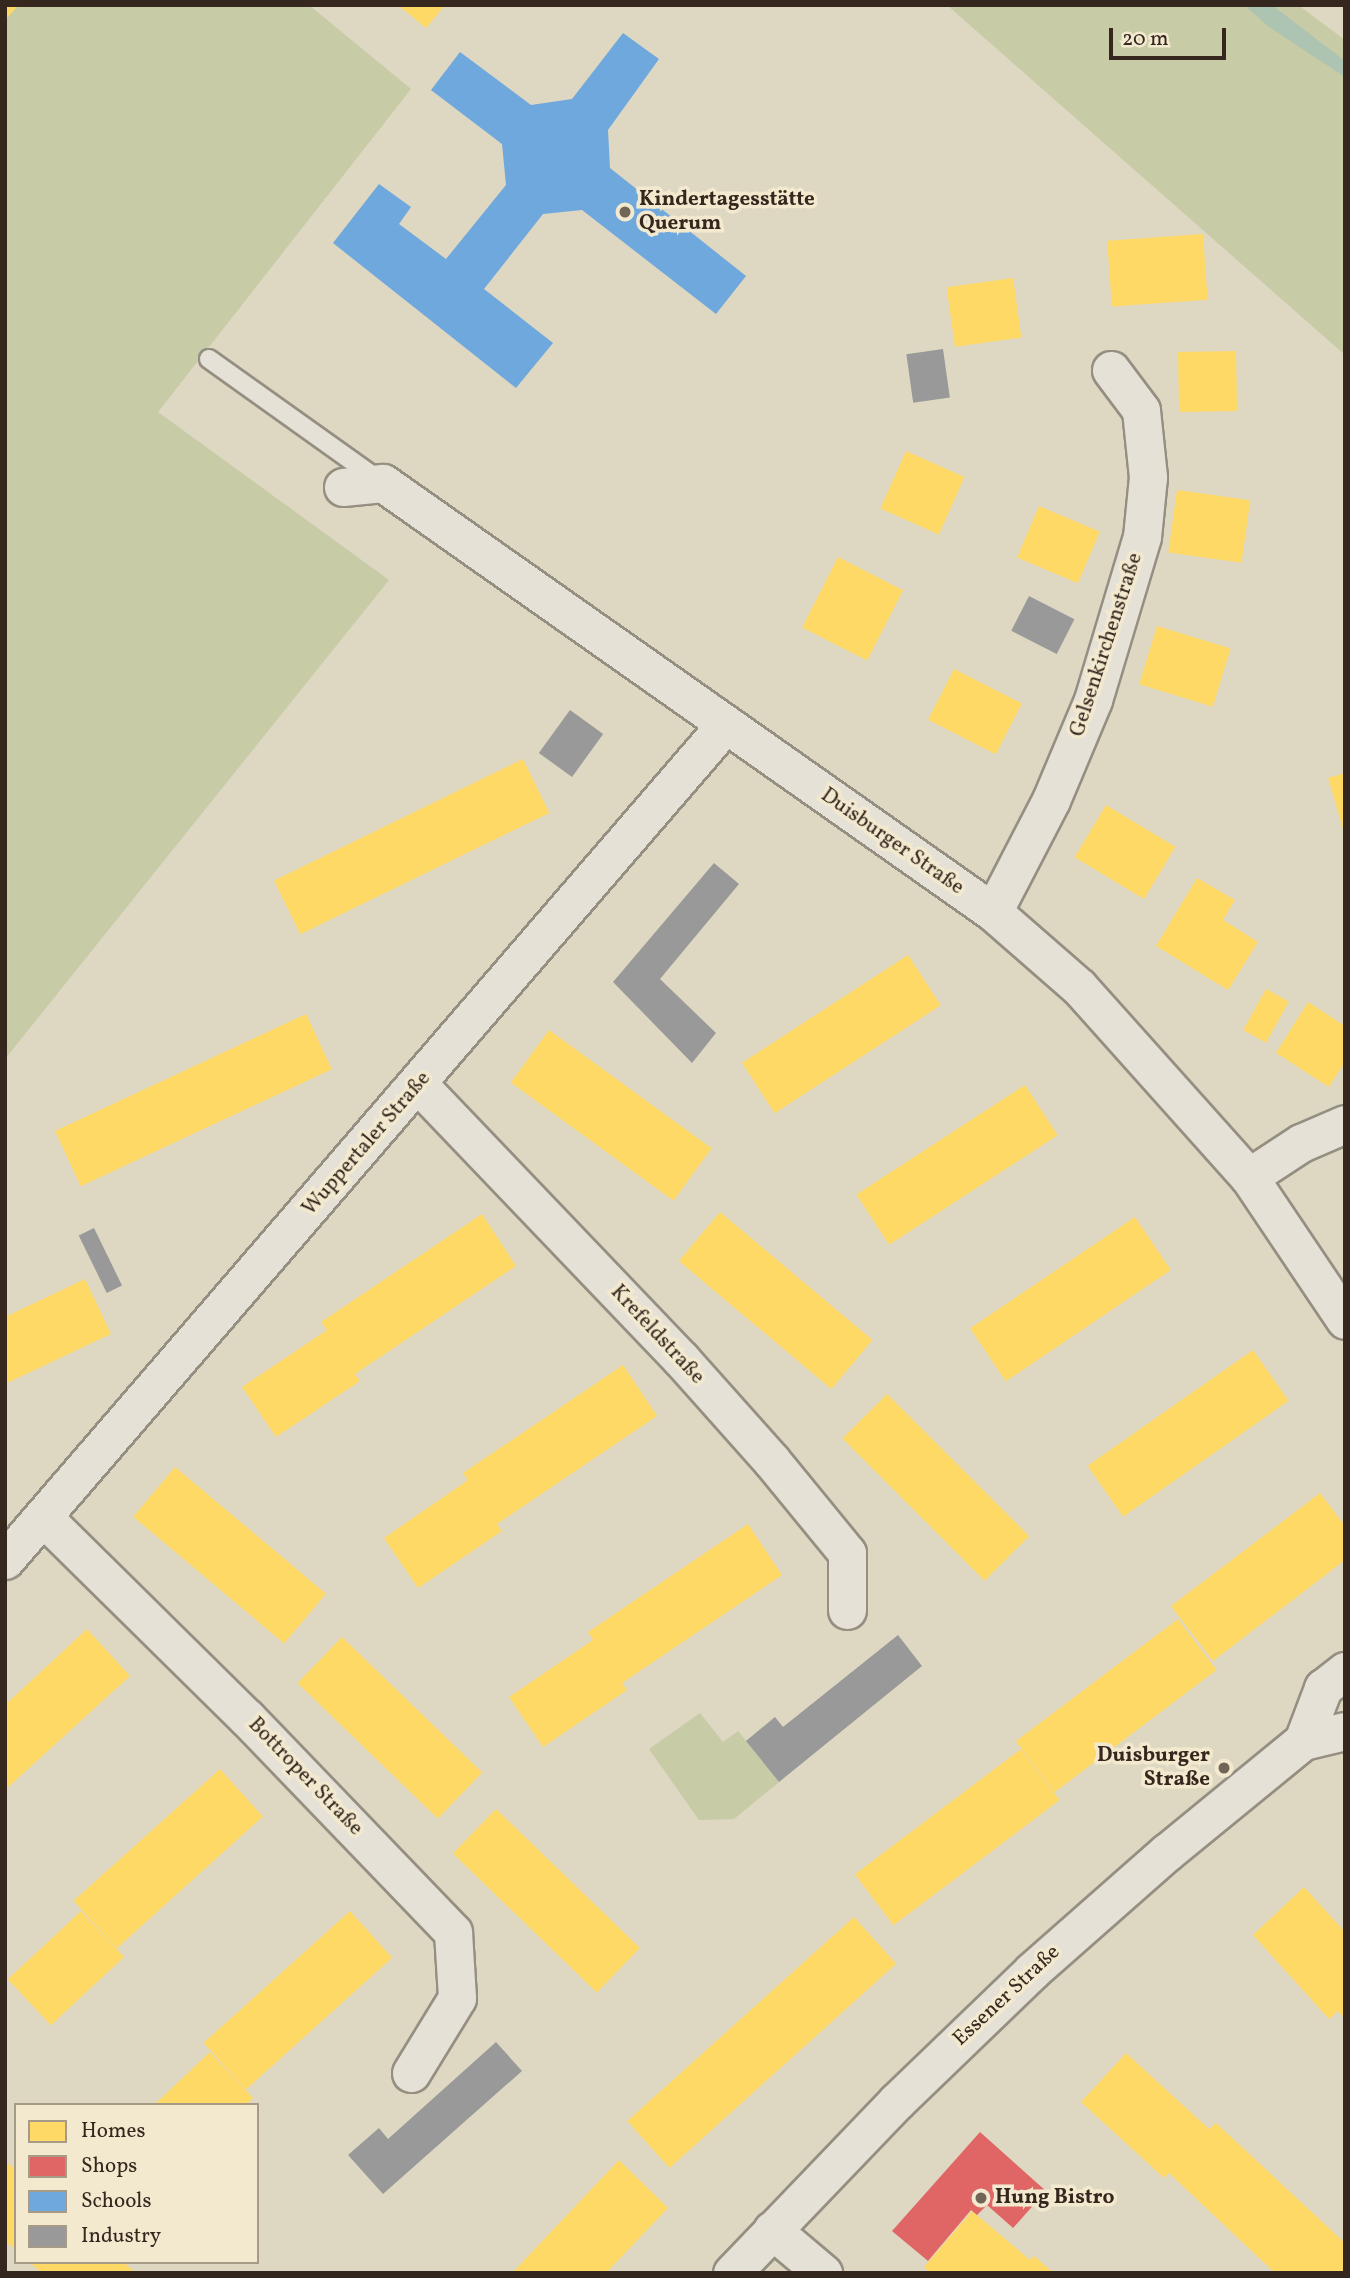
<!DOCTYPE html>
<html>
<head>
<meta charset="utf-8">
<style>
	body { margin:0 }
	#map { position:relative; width:1350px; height:2278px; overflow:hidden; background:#ded7c2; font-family:Vollkorn,serif }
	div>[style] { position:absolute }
	.green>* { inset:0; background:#c7cba6 }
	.water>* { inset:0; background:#adc4b3 }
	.homes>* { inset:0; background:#ffd966; transform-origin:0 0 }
	.shops>* { inset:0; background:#e06666 }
	.schools>* { inset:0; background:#6fa8dc }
	.industry>* { inset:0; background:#999; transform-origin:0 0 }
	.roads { filter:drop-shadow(2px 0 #958f82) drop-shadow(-2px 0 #958f82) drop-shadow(0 2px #958f82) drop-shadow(0 -2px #958f82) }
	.service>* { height:18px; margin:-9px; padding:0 9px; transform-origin:9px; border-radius:9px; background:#e6e1d6 }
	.minor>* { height:37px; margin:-18.5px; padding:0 18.5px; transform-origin:18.5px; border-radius:18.5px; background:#e6e1d6 }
	.dots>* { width:19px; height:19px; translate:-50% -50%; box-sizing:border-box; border:4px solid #f2e9cf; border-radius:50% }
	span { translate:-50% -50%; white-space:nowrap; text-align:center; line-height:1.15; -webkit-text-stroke:7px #f2e9cf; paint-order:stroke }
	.poi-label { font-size:21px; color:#36271e; font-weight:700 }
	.left { translate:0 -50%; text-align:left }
	.right { translate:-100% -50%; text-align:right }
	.street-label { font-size:21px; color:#36271e }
	.frame { position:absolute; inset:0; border:7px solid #36271e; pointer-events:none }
	.legend { position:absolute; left:14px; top:2103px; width:245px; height:161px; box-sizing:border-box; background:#f2e9cf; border:2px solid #a79b88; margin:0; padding:9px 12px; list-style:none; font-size:21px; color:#36271e }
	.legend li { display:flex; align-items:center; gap:14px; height:35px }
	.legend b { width:35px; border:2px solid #a79b88 }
	.scale { position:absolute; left:1109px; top:28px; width:117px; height:32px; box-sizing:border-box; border:4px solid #36271e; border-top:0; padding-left:9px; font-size:21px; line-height:24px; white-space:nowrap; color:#36271e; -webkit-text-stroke:5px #f2e9cf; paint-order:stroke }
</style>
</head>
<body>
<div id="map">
	<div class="green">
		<i style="clip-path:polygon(5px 5px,309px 5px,411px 89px,158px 412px,389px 580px,5px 1059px)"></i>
		<i style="clip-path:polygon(947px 5px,1298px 5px,1345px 40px,1345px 355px)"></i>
		<i style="clip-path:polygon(700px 1713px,723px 1742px,738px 1731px,779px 1782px,734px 1819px,699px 1820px,649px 1749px)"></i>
	</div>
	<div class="water">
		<i style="clip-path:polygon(1244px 5px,1272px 5px,1345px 61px,1345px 77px,1269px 27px)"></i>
	</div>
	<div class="homes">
		<i style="clip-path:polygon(5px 5px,17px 7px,5px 20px)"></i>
		<i style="clip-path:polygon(398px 5px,445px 5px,426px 28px)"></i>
		<i style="left:1203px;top:234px;width:66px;height:96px;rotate:86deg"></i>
		<i style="left:1013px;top:278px;width:60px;height:67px;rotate:82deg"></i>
		<i style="left:1236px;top:351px;width:60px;height:58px;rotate:89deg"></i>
		<i style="left:906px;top:451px;width:64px;height:63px;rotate:24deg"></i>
		<i style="left:1177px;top:490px;width:74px;height:63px;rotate:8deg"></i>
		<i style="left:1039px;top:506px;width:66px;height:56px;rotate:23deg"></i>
		<i style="left:838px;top:557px;width:73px;height:79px;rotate:27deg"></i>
		<i style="left:1157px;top:626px;width:77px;height:61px;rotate:17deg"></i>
		<i style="left:954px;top:669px;width:76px;height:57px;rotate:27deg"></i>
		<i style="left:523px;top:759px;width:60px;height:277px;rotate:64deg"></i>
		<i style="clip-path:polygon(1345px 773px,1345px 832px,1344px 832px,1328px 778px)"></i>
		<i style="left:1106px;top:805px;width:81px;height:61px;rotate:31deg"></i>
		<i style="clip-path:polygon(1197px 878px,1235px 900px,1223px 920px,1258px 942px,1228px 990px,1156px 946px)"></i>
		<i style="left:908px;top:955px;width:60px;height:198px;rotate:57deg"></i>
		<i style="left:1266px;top:989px;width:26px;height:47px;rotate:29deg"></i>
		<i style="clip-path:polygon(1308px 1002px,1345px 1026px,1345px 1062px,1329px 1087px,1276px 1053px)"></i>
		<i style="left:306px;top:1014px;width:61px;height:277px;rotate:65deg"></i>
		<i style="left:549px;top:1030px;width:201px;height:65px;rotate:36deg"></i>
		<i style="left:1025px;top:1085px;width:60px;height:201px;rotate:57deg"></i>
		<i style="left:720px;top:1212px;width:199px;height:64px;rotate:40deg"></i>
		<i style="clip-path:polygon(482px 1214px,516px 1266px,355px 1374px,360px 1381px,276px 1437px,242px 1387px,327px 1330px,321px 1322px)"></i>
		<i style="left:1135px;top:1217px;width:64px;height:199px;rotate:56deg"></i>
		<i style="clip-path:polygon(85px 1279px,111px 1334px,5px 1384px,5px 1317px)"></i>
		<i style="left:1253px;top:1350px;width:62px;height:202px;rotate:55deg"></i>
		<i style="clip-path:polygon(623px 1365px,657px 1416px,497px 1524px,502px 1531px,418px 1588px,384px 1538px,468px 1480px,463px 1473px)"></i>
		<i style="left:887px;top:1394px;width:201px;height:63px;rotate:45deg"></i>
		<i style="left:175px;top:1467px;width:197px;height:65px;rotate:40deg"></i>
		<i style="clip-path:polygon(1320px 1493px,1345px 1526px,1345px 1560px,1213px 1661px,1171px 1606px)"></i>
		<i style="clip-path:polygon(748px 1524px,782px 1575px,622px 1683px,627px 1690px,543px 1747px,509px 1697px,593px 1640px,588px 1632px)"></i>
		<i style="left:1178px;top:1619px;width:64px;height:203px;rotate:53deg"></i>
		<i style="clip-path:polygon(87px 1629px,130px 1676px,5px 1790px,5px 1705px)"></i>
		<i style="left:342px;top:1637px;width:195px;height:64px;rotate:44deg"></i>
		<i style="left:1021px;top:1749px;width:64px;height:208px;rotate:53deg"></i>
		<i style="left:220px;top:1769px;width:64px;height:197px;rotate:48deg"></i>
		<i style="left:496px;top:1809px;width:200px;height:62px;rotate:44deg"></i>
		<i style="clip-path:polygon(1304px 1887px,1345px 1932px,1345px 2019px,1338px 2011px,1329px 2019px,1253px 1935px)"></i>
		<i style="left:81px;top:1911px;width:63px;height:100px;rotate:47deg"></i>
		<i style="left:350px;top:1911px;width:63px;height:197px;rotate:48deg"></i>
		<i style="left:854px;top:1917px;width:63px;height:305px;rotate:48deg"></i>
		<i style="clip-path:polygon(210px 2052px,253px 2098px,246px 2105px,154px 2105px)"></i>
		<i style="clip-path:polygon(1126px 2053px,1209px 2129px,1216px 2123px,1345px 2243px,1345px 2273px,1275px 2273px,1169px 2173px,1164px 2178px,1081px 2102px)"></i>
		<i style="clip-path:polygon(619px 2160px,668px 2208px,606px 2273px,512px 2273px)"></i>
		<i style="clip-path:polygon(5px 2161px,16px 2170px,16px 2250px,5px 2241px)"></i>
		<i style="clip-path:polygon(972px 2211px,1030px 2260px,1034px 2256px,1054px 2273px,930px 2273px,924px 2267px)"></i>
		<i style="clip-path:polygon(29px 2262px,123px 2262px,136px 2273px,42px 2273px)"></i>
	</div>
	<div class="shops">
		<i style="clip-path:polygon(980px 2132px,1046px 2191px,1013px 2228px,987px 2205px,977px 2215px,971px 2210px,928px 2261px,892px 2231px)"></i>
	</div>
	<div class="schools">
		<i style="clip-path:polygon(623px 33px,659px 59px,608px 130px,610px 168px,746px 276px,716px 314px,582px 210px,543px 214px,484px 289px,553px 343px,516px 388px,333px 243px,379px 184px,411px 207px,399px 224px,446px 259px,506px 185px,502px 144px,431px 90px,460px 52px,531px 105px,572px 99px)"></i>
	</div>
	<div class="industry">
		<i style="left:943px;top:349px;width:49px;height:37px;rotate:82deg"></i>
		<i style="left:1029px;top:596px;width:51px;height:39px;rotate:27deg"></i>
		<i style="left:570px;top:710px;width:41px;height:53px;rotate:36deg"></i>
		<i style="clip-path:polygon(714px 863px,739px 884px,660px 979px,716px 1033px,692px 1063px,613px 982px)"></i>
		<i style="left:94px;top:1228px;width:64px;height:17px;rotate:64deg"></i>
		<i style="clip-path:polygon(898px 1635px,922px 1666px,779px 1782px,746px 1741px,775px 1717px,783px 1727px)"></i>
		<i style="clip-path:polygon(496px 2042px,522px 2071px,383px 2194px,348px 2155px,379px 2128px,388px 2139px)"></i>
	</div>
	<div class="roads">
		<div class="service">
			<i style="left:209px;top:359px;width:206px;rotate:35.5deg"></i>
		</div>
		<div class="minor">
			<i style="left:343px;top:487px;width:40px;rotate:-5.7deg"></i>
			<i style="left:383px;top:483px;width:746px;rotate:35.12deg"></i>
			<i style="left:993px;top:912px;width:114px;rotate:41.1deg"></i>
			<i style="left:1079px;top:987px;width:255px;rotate:48.2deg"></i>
			<i style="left:1249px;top:1177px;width:172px;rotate:56.1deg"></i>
			<i style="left:993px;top:912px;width:126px;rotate:-62.6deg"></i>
			<i style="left:1051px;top:800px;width:108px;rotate:-67.2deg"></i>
			<i style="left:1093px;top:700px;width:170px;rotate:-73.3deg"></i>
			<i style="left:1142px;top:537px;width:60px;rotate:-84.3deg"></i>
			<i style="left:1148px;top:477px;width:67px;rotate:-96deg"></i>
			<i style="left:1141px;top:410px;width:50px;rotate:-126.9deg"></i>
			<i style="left:418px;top:1084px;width:381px;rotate:46.3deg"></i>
			<i style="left:681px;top:1359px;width:135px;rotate:48.3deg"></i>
			<i style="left:771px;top:1460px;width:120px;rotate:50.7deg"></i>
			<i style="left:847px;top:1553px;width:57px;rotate:90deg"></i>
			<i style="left:1249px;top:1177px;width:62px;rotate:-33.2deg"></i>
			<i style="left:1301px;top:1143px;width:48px;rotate:-23.4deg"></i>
			<i style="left:43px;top:1517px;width:286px;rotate:44.6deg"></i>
			<i style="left:247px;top:1718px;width:297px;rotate:46.1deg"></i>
			<i style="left:453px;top:1932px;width:66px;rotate:86.5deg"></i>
			<i style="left:457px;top:1998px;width:88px;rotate:121.5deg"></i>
			<i style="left:5px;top:1560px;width:1103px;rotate:-49.23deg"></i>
			<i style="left:1303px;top:1741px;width:57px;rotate:-69.3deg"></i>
			<i style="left:1323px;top:1688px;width:28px;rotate:-38deg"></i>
			<i style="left:772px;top:2230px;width:67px;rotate:40.1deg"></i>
			<i style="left:732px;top:2273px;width:238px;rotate:-46.2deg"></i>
			<i style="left:897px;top:2101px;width:187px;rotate:-43.9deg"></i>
			<i style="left:1032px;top:1971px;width:179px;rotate:-41.4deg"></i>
			<i style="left:1166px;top:1853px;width:177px;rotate:-39.3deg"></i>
			<i style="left:1303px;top:1741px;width:43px;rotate:-13.4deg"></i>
		</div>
	</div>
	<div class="dots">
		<i style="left:625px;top:212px;background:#716557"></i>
		<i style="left:1224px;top:1768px;background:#716557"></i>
		<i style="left:981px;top:2198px;background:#716557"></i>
	</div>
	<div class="poi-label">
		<span class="left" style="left:639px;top:212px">Kindertagesstätte<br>Querum</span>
		<span class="right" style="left:1210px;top:1768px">Duisburger<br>Straße</span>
		<span class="left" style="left:995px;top:2198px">Hung Bistro</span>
	</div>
	<div class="street-label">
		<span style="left:1107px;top:645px;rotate:-72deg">Gelsenkirchenstraße</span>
		<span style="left:892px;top:842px;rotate:35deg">Duisburger Straße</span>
		<span style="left:367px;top:1144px;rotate:-49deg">Wuppertaler Straße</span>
		<span style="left:657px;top:1335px;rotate:47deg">Krefeldstraße</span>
		<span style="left:305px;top:1777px;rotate:46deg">Bottroper Straße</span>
		<span style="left:1007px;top:1996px;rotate:-43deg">Essener Straße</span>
	</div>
	<div class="frame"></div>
	<ul class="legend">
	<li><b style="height:19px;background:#ffd966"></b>Homes</li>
	<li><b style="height:19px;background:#e06666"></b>Shops</li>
	<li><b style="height:19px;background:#6fa8dc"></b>Schools</li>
	<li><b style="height:19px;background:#999"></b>Industry</li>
	</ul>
	<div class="scale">20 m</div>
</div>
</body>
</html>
